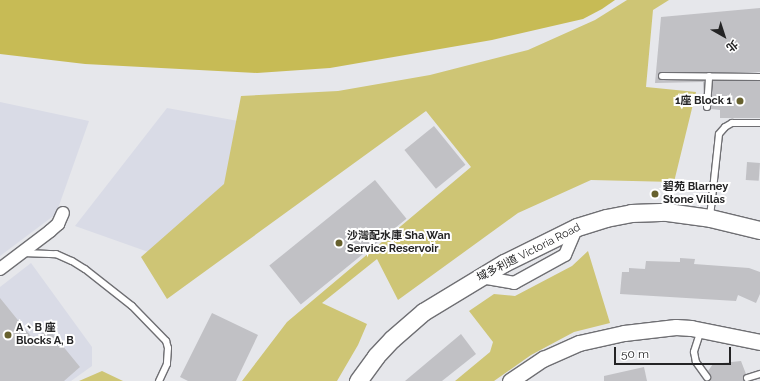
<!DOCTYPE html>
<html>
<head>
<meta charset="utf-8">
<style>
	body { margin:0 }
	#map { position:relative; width:760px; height:381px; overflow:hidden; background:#e6e7eb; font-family:Raleway,"Noto Sans TC",sans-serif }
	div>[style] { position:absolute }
	.built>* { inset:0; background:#d9dbe6 }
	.green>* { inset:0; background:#cec575 }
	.water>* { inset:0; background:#c7bb55 }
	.building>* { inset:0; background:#c1c1c5; transform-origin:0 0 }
	.roads { filter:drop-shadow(1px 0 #6f6f73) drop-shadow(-1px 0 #6f6f73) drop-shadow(0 1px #6f6f73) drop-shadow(0 -1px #6f6f73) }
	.service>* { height:6px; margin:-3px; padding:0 3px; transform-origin:3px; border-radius:3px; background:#fff }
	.minor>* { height:12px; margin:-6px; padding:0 6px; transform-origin:6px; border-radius:6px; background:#fff }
	.tertiary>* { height:15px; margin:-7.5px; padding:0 7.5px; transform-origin:7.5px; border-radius:7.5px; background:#fff }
	.secondary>* { height:17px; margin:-8.5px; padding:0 8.5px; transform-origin:8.5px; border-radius:8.5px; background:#fff }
	.dots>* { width:11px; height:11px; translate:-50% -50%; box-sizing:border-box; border:2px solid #fff; border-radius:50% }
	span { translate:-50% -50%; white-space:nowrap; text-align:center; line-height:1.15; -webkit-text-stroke:4px #fff; paint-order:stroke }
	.poi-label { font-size:11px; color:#242425; font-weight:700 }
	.right { translate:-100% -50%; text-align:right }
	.left { translate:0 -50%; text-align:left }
	.street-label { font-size:11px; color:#242425 }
	.north { position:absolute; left:704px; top:16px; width:40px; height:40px; -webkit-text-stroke:3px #fff; paint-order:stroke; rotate:141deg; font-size:11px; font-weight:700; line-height:16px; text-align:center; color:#242425 }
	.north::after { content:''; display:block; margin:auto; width:14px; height:18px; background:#242425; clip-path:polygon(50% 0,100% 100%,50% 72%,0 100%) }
	.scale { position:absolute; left:614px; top:347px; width:117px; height:18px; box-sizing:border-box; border:2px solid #242425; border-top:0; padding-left:5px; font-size:12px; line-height:14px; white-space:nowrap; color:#242425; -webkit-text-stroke:3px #fff; paint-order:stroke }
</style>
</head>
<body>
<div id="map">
	<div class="built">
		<i style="clip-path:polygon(0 102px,89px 121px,56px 214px,0 256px)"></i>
		<i style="clip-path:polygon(167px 108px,266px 126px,171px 260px,75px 226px)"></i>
		<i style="clip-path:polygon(31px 263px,92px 347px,92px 366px,71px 381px,0 381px,0 287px)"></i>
	</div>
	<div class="green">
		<i style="clip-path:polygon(627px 0,669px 0,653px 10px,646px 87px,696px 92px,674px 182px,591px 180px,518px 213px,398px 300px,377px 259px,322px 303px,367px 324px,358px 345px,337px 381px,242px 381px,287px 322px,471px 167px,426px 111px,167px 299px,141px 257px,224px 184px,241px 96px,338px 91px,430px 75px,528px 50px,595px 20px)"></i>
		<i style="clip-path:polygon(588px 251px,610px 323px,574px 332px,531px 355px,494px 381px,455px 381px,490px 352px,493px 342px,469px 311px,494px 294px,515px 296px,572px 266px)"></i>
		<i style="clip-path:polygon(102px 371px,123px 381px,79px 381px)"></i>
	</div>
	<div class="water">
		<i style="clip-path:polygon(0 0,615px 0,602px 9px,583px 19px,492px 40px,330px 68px,257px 73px,85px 64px,0 54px)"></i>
	</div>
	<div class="building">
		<i style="clip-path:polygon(760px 8px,760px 72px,662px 72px,658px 73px,658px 78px,662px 80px,704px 81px,703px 109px,703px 82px,655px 83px,661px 17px)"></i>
		<i style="clip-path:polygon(713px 81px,760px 81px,760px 118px,720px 118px,720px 110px,711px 109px)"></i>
		<i style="left:434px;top:126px;width:50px;height:38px;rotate:51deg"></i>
		<i style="left:747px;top:162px;width:13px;height:18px;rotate:4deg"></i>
		<i style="left:375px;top:180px;width:50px;height:136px;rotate:51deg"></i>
		<i style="clip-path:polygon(680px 258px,695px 259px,694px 264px,749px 268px,760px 272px,760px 294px,756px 303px,738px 295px,736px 301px,620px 294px,622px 272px,629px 272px,629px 268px,645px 269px,646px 261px,680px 262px)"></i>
		<i style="clip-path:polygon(0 298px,34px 340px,48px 328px,80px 367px,64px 381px,0 381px)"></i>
		<i style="clip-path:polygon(212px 313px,258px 335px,236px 381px,188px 381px,180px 377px)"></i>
		<i style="clip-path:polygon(461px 334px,476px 354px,442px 381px,405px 381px)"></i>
		<i style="clip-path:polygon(741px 361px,746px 374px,743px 377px,744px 381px,709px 381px,711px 377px,708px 371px,713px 364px)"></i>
		<i style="clip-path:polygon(644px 367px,647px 381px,604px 381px,604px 376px)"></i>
	</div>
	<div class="roads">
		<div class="service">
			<i style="left:662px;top:76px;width:98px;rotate:0.6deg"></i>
			<i style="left:707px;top:107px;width:31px;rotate:-86deg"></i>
			<i style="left:710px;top:217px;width:83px;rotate:-83.8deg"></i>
			<i style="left:719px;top:134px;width:9px;rotate:-49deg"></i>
			<i style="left:725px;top:127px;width:8px;rotate:-30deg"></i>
			<i style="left:732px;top:123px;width:28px"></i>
			<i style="left:23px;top:253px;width:33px;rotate:2deg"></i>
			<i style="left:56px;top:254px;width:17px;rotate:24deg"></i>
			<i style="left:72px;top:261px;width:15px;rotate:32deg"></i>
			<i style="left:85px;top:269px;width:60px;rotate:38.2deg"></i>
			<i style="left:132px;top:306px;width:49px;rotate:45.8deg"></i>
			<i style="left:166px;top:341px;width:7px;rotate:74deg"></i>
			<i style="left:168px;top:348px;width:16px;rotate:94deg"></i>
			<i style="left:167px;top:364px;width:19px;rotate:115deg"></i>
			<i style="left:701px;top:330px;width:23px;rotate:108deg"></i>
			<i style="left:694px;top:352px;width:10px;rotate:79deg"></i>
			<i style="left:696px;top:362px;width:19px;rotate:54deg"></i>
			<i style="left:747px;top:378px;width:14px;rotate:-17deg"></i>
		</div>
		<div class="minor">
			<i style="left:0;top:269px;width:63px;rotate:-37.2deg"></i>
			<i style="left:50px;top:231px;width:11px;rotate:-41deg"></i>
			<i style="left:58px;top:224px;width:12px;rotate:-66deg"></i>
			<i style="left:481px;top:277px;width:34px;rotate:10deg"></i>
			<i style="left:514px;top:283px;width:58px;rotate:-28.8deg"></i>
			<i style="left:565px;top:255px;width:30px;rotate:-67deg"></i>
		</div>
		<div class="tertiary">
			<i style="left:510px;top:381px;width:40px;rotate:-34deg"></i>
			<i style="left:543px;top:359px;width:39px;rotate:-24deg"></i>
			<i style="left:579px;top:343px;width:46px;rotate:-12.5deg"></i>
			<i style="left:624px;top:333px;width:52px;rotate:-6.6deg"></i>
			<i style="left:676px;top:327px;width:15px;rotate:4deg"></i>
			<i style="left:691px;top:328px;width:70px;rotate:11.5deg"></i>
		</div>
		<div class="secondary">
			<i style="left:358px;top:381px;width:31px;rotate:-54deg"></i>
			<i style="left:376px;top:356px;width:23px;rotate:-47deg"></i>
			<i style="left:392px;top:339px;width:41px;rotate:-41.1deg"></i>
			<i style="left:423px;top:312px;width:95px;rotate:-31.2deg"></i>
			<i style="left:504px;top:263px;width:81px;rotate:-26.3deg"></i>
			<i style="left:577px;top:227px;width:30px;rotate:-17deg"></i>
			<i style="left:606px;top:218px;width:25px;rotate:-11deg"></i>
			<i style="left:631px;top:213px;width:36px;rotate:-2deg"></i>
			<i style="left:667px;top:212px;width:43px;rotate:7.9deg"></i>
			<i style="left:710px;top:218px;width:51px;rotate:13.5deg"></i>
		</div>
	</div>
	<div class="dots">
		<i style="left:740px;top:101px;background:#67612e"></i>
		<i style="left:655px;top:194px;background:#67612e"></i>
		<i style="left:339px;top:243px;background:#67612e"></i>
		<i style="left:8px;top:335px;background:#67612e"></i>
	</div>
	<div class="poi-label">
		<span class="right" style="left:732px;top:101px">1座 Block 1</span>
		<span class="left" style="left:663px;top:194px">碧苑 Blarney<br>Stone Villas</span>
		<span class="left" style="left:347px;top:243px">沙灣配水庫 Sha Wan<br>Service Reservoir</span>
		<span class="left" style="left:16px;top:335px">A、B 座<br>Blocks A, B</span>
	</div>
	<div class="street-label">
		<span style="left:529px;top:253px;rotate:-27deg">域多利道 Victoria Road</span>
	</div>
	<div class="north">北</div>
	<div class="scale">50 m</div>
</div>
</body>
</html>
